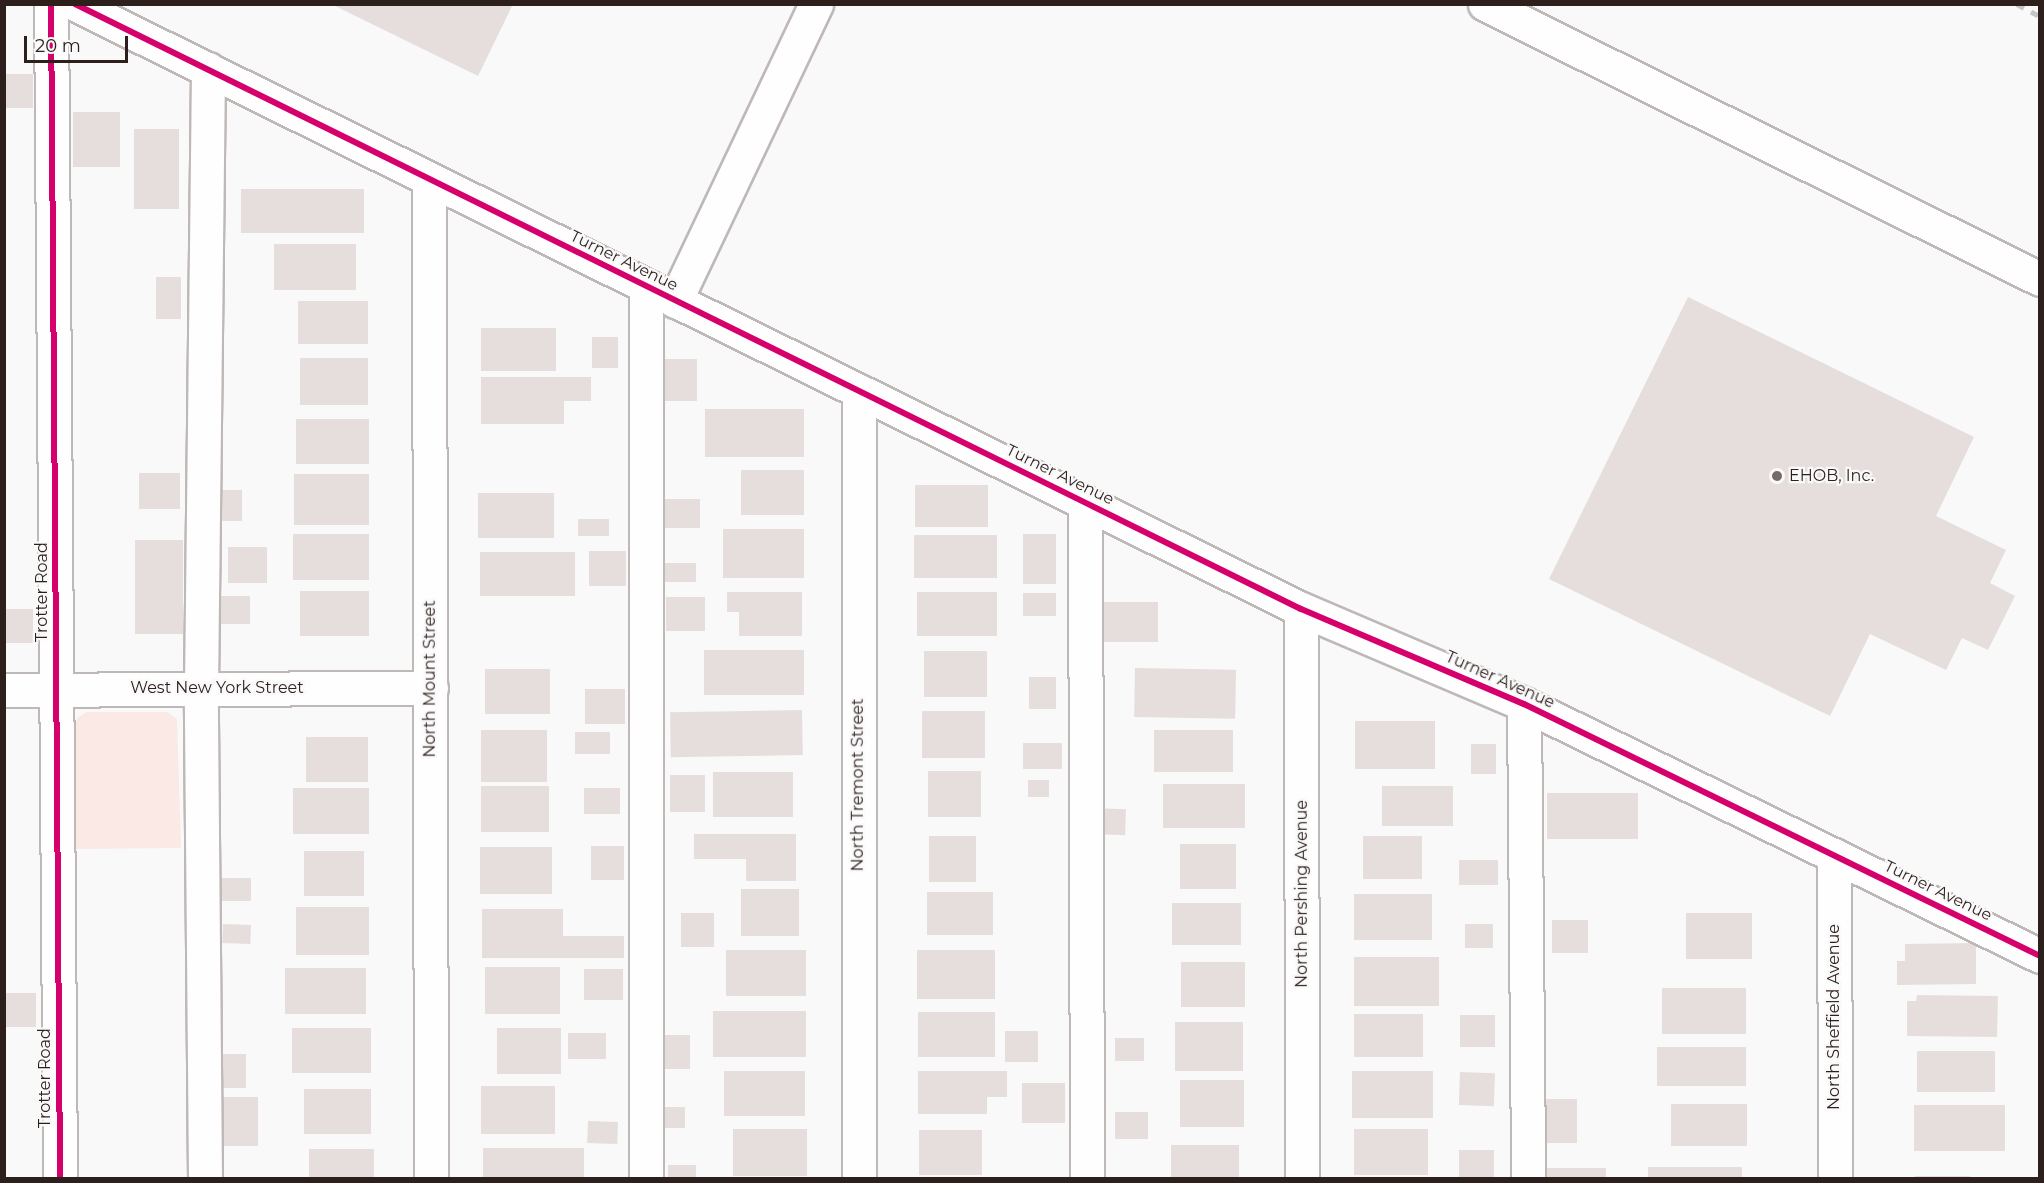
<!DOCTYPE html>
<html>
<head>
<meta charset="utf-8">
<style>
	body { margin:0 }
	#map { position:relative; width:2044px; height:1183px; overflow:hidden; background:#f9f9f9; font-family:Montserrat,sans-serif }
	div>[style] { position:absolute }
	.green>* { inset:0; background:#fbe9e6 }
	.building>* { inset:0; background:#e5dedc; transform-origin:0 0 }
	.roads { filter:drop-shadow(2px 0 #beb8b6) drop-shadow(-2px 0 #beb8b6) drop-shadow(0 2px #beb8b6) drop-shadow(0 -2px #beb8b6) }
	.minor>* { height:33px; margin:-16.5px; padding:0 16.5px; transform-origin:16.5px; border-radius:16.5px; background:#fefefe }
	.rail>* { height:4.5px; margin-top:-2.25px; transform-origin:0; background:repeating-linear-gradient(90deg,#c6c5c5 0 8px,transparent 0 16px) }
	.cycleway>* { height:6px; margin:-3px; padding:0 3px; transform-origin:3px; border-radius:3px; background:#d6006c }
	.dots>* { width:16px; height:16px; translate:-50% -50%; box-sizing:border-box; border:3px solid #f9f9f9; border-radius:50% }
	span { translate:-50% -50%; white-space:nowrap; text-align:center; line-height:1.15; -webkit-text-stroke:4.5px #f9f9f9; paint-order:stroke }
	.street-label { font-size:16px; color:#2d1f1c }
	.poi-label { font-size:16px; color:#2d1f1c }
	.left { translate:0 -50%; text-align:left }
	.frame { position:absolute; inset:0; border:6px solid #2d1f1c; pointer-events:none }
	.scale { position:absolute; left:24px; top:36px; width:104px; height:27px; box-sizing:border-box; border:3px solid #2d1f1c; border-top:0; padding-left:8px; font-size:18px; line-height:21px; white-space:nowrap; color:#2d1f1c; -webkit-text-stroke:4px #f9f9f9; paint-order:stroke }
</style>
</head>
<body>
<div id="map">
	<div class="green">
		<i style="clip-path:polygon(87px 712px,167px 712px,177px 719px,181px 848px,74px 849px,75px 725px,78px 717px)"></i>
	</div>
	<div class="building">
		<i style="clip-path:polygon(331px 4px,513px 4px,478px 76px)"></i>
		<i style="left:4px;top:74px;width:29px;height:34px"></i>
		<i style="left:73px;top:112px;width:47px;height:55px"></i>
		<i style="left:134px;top:129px;width:45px;height:80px"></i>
		<i style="left:241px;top:189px;width:123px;height:44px"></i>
		<i style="left:274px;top:244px;width:82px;height:46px"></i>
		<i style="left:156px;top:277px;width:25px;height:42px"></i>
		<i style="clip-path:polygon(1688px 297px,1974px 437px,1936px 516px,2006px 550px,1990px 583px,2015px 596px,1988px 650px,1962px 638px,1946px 670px,1870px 634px,1830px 716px,1549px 579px)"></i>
		<i style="left:298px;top:301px;width:70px;height:43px"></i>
		<i style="left:481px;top:328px;width:75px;height:43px"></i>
		<i style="left:592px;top:337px;width:26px;height:31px"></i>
		<i style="left:300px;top:358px;width:68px;height:47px"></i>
		<i style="left:657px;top:359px;width:40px;height:42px"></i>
		<i style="clip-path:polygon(481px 377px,591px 377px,591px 401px,564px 401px,564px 424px,481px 424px)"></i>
		<i style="left:705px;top:409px;width:99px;height:48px"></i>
		<i style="left:296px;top:419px;width:73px;height:45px"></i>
		<i style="left:741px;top:470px;width:63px;height:45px"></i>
		<i style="left:139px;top:473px;width:41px;height:36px"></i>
		<i style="left:294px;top:474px;width:75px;height:51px"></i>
		<i style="left:915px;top:485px;width:73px;height:42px"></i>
		<i style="left:213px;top:490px;width:29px;height:31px"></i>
		<i style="left:478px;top:493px;width:76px;height:45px"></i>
		<i style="left:665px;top:499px;width:35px;height:29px"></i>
		<i style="left:578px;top:519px;width:31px;height:17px"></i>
		<i style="left:723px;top:529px;width:81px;height:49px"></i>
		<i style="left:293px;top:534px;width:76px;height:46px"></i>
		<i style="left:1023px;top:534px;width:33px;height:50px"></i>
		<i style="left:914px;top:535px;width:83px;height:43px"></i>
		<i style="left:135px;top:540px;width:48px;height:94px"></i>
		<i style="left:228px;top:547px;width:39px;height:36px"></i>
		<i style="left:589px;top:551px;width:37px;height:35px"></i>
		<i style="left:480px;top:552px;width:95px;height:44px"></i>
		<i style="left:660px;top:563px;width:36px;height:19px"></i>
		<i style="left:300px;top:591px;width:69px;height:45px"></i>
		<i style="clip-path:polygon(727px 592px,802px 592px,802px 636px,739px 636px,739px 612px,727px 612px)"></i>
		<i style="left:917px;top:592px;width:80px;height:44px"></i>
		<i style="left:1023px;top:593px;width:33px;height:23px"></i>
		<i style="left:213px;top:596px;width:37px;height:28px"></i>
		<i style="left:666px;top:597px;width:39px;height:34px"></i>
		<i style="left:1100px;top:602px;width:58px;height:40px"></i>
		<i style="left:4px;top:609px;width:29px;height:34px"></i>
		<i style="left:704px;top:650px;width:100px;height:45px"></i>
		<i style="left:924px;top:651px;width:63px;height:46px"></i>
		<i style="left:1135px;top:668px;width:101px;height:49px;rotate:1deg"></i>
		<i style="left:485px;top:669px;width:65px;height:45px"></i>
		<i style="left:1029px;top:677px;width:27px;height:32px"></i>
		<i style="left:585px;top:689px;width:40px;height:35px"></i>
		<i style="left:802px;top:710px;width:45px;height:132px;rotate:89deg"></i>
		<i style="left:922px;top:711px;width:63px;height:47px"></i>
		<i style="left:1355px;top:721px;width:80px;height:48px"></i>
		<i style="left:481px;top:730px;width:66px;height:52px"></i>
		<i style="left:1154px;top:730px;width:79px;height:42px"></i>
		<i style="left:575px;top:732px;width:35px;height:22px"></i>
		<i style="left:306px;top:737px;width:62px;height:45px"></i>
		<i style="left:1023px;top:743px;width:39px;height:26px"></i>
		<i style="left:1471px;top:744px;width:25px;height:30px"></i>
		<i style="left:981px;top:771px;width:46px;height:53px;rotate:90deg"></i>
		<i style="left:713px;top:772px;width:80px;height:45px"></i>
		<i style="left:670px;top:775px;width:35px;height:37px"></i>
		<i style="left:1028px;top:780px;width:21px;height:17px"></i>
		<i style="left:1163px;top:784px;width:82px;height:44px"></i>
		<i style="left:481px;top:786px;width:68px;height:46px"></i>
		<i style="left:1382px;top:786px;width:71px;height:40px"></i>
		<i style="left:293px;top:788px;width:76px;height:46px"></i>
		<i style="left:584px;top:788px;width:36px;height:26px"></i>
		<i style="left:1547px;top:793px;width:91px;height:46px"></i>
		<i style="left:1093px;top:808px;width:33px;height:26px;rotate:2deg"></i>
		<i style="clip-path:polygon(694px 834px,796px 834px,796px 881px,746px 881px,746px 859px,694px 859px)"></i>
		<i style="left:929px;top:836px;width:47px;height:46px"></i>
		<i style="left:1363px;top:836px;width:59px;height:43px"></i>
		<i style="left:1180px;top:844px;width:56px;height:45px"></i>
		<i style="left:591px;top:846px;width:33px;height:34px"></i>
		<i style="left:480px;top:847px;width:72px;height:47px"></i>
		<i style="left:304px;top:851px;width:60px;height:45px"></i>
		<i style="left:1459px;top:860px;width:39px;height:25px"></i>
		<i style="left:219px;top:878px;width:32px;height:23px"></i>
		<i style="left:741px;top:889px;width:58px;height:47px"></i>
		<i style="left:927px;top:892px;width:66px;height:43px"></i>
		<i style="left:1354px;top:894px;width:78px;height:46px"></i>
		<i style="left:1172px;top:903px;width:69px;height:42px"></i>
		<i style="left:296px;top:907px;width:73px;height:48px"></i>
		<i style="clip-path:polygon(482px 909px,563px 909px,563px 936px,624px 936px,624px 958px,482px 958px)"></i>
		<i style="left:681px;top:913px;width:33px;height:34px"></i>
		<i style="left:1686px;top:913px;width:66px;height:46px"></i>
		<i style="left:1552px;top:920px;width:36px;height:33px"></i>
		<i style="left:223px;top:924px;width:28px;height:19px;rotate:2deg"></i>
		<i style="left:1465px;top:924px;width:28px;height:24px"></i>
		<i style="clip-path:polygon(1976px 943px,1976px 984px,1897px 985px,1897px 961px,1905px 961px,1905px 944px)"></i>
		<i style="left:726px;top:950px;width:80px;height:46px"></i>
		<i style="left:917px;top:950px;width:78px;height:49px"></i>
		<i style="left:1354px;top:957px;width:85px;height:49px"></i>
		<i style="left:1181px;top:962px;width:64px;height:45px"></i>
		<i style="left:485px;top:967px;width:75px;height:47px"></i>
		<i style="left:285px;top:968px;width:81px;height:46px"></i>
		<i style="left:584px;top:969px;width:39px;height:31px"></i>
		<i style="left:1662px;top:988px;width:84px;height:46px"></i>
		<i style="left:4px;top:993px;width:32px;height:34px"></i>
		<i style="clip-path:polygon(1917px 995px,1998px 996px,1997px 1037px,1907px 1036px,1907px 1001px,1916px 1001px)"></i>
		<i style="left:713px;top:1011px;width:93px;height:46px"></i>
		<i style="left:918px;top:1012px;width:77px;height:45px"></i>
		<i style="left:1354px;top:1014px;width:69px;height:43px"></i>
		<i style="left:1460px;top:1015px;width:35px;height:32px"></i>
		<i style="left:1175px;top:1022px;width:68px;height:49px"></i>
		<i style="left:292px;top:1028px;width:79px;height:45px"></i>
		<i style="left:497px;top:1028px;width:64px;height:46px"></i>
		<i style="left:1005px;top:1031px;width:33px;height:31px"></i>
		<i style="left:568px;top:1033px;width:38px;height:26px"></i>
		<i style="left:658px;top:1035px;width:32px;height:34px"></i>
		<i style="left:1115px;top:1038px;width:29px;height:23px"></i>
		<i style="left:1657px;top:1047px;width:89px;height:39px"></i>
		<i style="left:1917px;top:1051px;width:78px;height:41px"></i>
		<i style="left:213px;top:1054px;width:33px;height:34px"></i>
		<i style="left:724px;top:1071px;width:81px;height:45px"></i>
		<i style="clip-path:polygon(918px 1071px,1007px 1071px,1007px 1097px,987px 1097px,987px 1114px,918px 1114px)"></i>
		<i style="left:1352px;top:1071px;width:81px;height:47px"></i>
		<i style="left:1460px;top:1072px;width:35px;height:33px;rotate:2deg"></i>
		<i style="left:1180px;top:1080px;width:64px;height:47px"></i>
		<i style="left:1022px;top:1083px;width:43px;height:40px"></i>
		<i style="left:481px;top:1086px;width:74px;height:48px"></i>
		<i style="left:304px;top:1089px;width:67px;height:45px"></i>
		<i style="left:218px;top:1097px;width:40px;height:49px"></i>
		<i style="left:1543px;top:1099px;width:34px;height:44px"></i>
		<i style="left:1671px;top:1104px;width:76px;height:42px"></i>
		<i style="left:1914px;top:1105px;width:91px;height:46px"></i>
		<i style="left:652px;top:1107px;width:33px;height:21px"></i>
		<i style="left:1148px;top:1112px;width:27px;height:33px;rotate:90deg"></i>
		<i style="left:588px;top:1121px;width:30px;height:22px;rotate:2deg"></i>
		<i style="left:733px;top:1129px;width:74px;height:47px"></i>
		<i style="left:1354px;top:1129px;width:74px;height:46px"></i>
		<i style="left:919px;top:1130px;width:63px;height:45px"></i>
		<i style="left:1171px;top:1145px;width:68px;height:33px"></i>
		<i style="left:483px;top:1148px;width:101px;height:30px"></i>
		<i style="left:309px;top:1149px;width:65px;height:29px"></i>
		<i style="left:1459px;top:1150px;width:35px;height:28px"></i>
		<i style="left:668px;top:1165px;width:28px;height:13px"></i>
		<i style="left:1648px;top:1167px;width:94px;height:11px"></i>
		<i style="left:1541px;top:1168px;width:65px;height:10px"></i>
		<i style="left:1915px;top:1176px;width:55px;height:2px"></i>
	</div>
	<div class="roads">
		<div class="minor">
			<i style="left:51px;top:4px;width:1174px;rotate:89.56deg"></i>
			<i style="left:75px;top:4px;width:1367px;rotate:26.27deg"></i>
			<i style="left:1301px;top:609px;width:242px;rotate:23.1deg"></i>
			<i style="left:1524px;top:704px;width:574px;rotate:26.03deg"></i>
			<i style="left:1485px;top:4px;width:619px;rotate:26.36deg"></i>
			<i style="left:429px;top:180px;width:998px;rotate:89.89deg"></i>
			<i style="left:646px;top:287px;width:891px;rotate:90deg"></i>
			<i style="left:675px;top:301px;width:329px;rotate:-64.6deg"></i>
			<i style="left:859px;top:391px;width:787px;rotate:90deg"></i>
			<i style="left:1085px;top:502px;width:676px;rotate:89.83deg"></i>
			<i style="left:1301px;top:609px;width:569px;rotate:89.9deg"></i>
			<i style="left:4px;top:690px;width:427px;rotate:-0.3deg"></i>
			<i style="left:1524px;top:704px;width:474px;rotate:89.5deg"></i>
			<i style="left:1834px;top:855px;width:323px;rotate:89.8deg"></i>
			<i style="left:205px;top:1178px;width:490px;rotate:-90.5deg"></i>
			<i style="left:201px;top:688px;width:619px;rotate:-89.35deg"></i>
		</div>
	</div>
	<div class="rail">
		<i style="left:2017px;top:4px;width:26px;rotate:28deg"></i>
	</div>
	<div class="cycleway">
		<i style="left:51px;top:4px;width:1174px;rotate:89.56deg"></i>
		<i style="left:75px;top:4px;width:1367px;rotate:26.27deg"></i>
		<i style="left:1301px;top:609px;width:242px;rotate:23.1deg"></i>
		<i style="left:1524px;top:704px;width:574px;rotate:26.03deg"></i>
	</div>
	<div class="dots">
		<i style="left:1777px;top:476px;background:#746b69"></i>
	</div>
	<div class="street-label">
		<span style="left:624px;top:261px;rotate:26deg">Turner Avenue</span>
		<span style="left:1060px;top:475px;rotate:26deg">Turner Avenue</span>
		<span style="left:42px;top:592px;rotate:-90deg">Trotter Road</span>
		<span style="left:430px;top:679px;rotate:-90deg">North Mount Street</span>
		<span style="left:1500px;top:680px;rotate:24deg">Turner Avenue</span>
		<span style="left:217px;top:688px">West New York Street</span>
		<span style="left:858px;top:785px;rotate:-90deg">North Tremont Street</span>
		<span style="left:1938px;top:891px;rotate:26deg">Turner Avenue</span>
		<span style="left:1302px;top:894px;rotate:-90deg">North Pershing Avenue</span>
		<span style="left:1834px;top:1017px;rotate:-90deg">North Sheffield Avenue</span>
		<span style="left:45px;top:1078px;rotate:-90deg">Trotter Road</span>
	</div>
	<div class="poi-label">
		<span class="left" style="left:1789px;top:476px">EHOB, Inc.</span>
	</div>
	<div class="frame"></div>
	<div class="scale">20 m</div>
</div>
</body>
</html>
